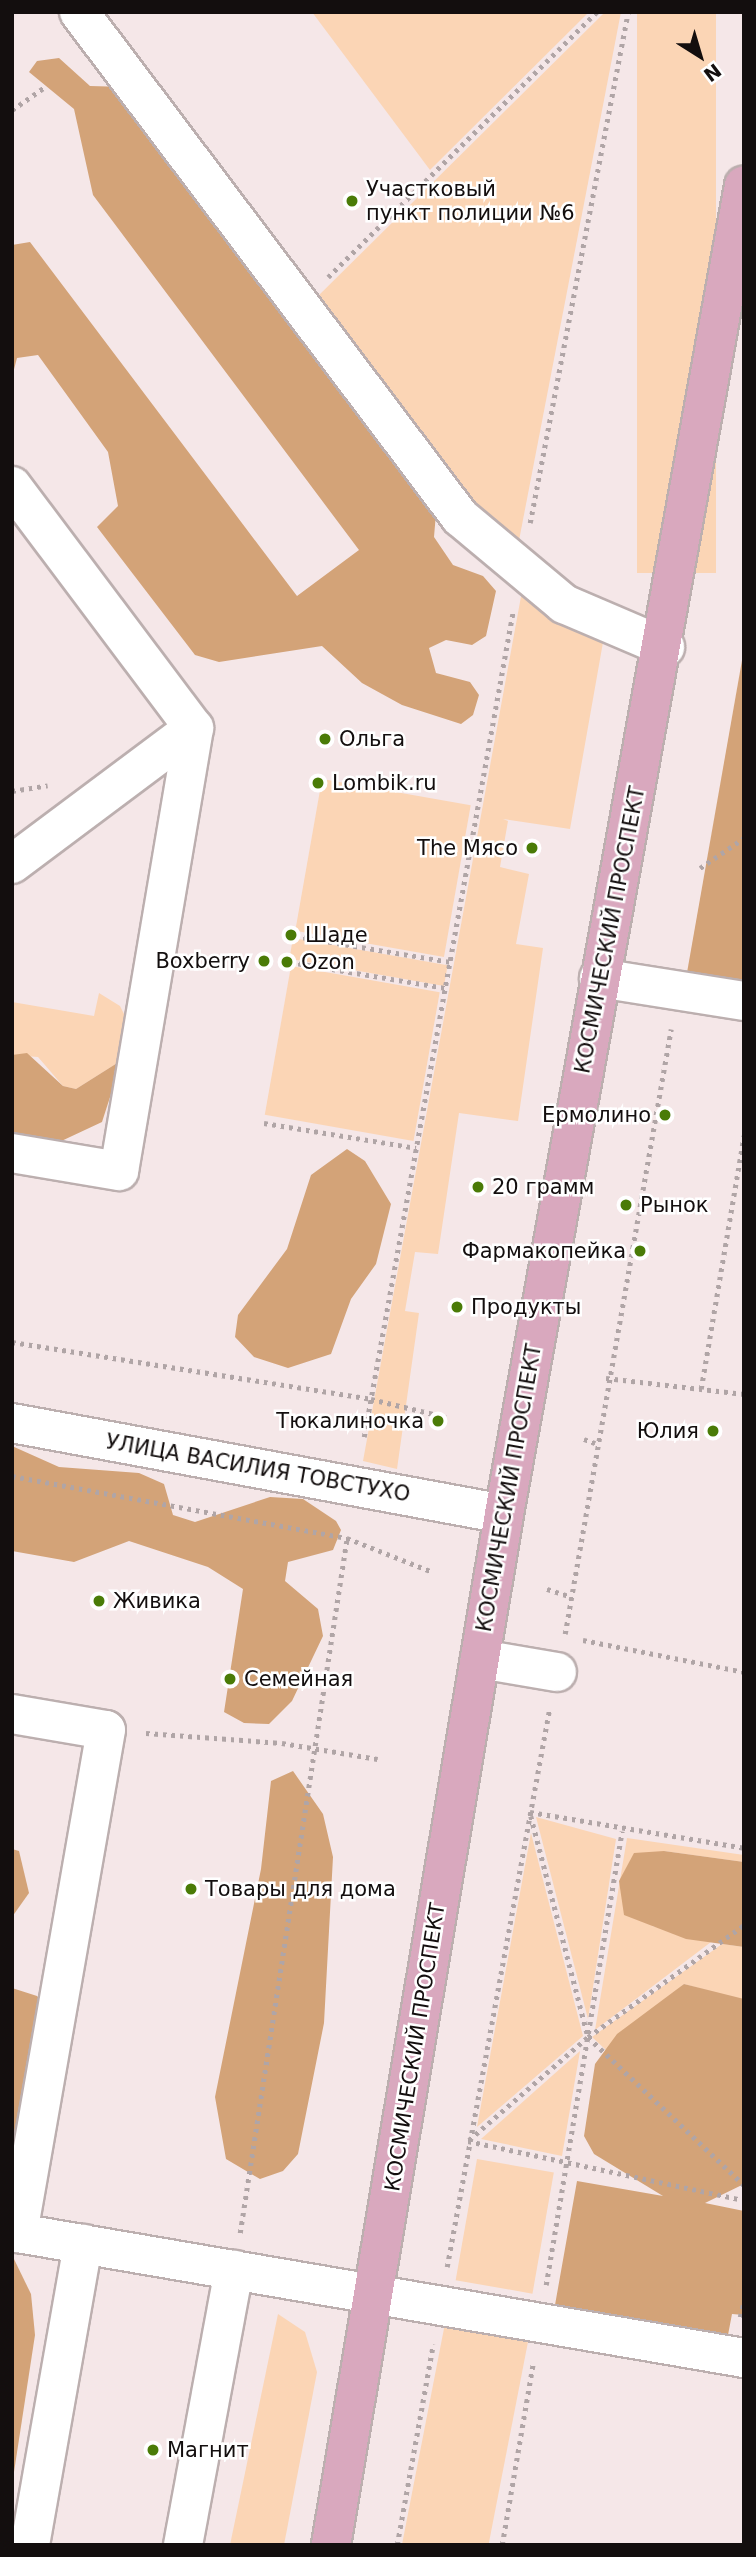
<!DOCTYPE html>
<html>
<head>
<meta charset="utf-8">
<style>
	body { margin:0 }
	#map { position:relative; width:756px; height:2557px; overflow:hidden; background:#f5e7e8; font-family:"DejaVu Sans",sans-serif }
	div>[style] { position:absolute }
	.green>* { inset:0; background:#fbd5b5; transform-origin:0 0 }
	.forest>* { inset:0; background:#d3a378 }
	.path>* { height:4.5px; margin-top:-2.25px; transform-origin:0; background:repeating-linear-gradient(90deg,#b0a5a6 0 3.5px,transparent 0 8.5px) }
	.roads { filter:drop-shadow(2px 0 #bcafaf) drop-shadow(-2px 0 #bcafaf) drop-shadow(0 2px #bcafaf) drop-shadow(0 -2px #bcafaf) }
	.minor>* { height:38px; margin:-19px; padding:0 19px; transform-origin:19px; border-radius:19px; background:#fff }
	.major>* { height:38px; margin:-19px; padding:0 19px; transform-origin:19px; border-radius:19px; background:#d9a8be }
	.dots>* { width:19px; height:19px; translate:-50% -50%; box-sizing:border-box; border:4px solid #fff; border-radius:50% }
	span { translate:-50% -50%; white-space:nowrap; text-align:center; line-height:1.15; -webkit-text-stroke:5px #fff; paint-order:stroke }
	.poi-label { font-size:21px; color:#130e0e }
	.left { translate:0 -50%; text-align:left }
	.right { translate:-100% -50%; text-align:right }
	.street-label { font-size:21px; color:#130e0e }
	.frame { position:absolute; inset:0; border:14px solid #130e0e; pointer-events:none }
	.north { position:absolute; left:665px; top:21px; width:70px; height:70px; -webkit-text-stroke:5px #fff; paint-order:stroke; rotate:143deg; font-size:19px; font-weight:700; line-height:28px; text-align:center; color:#130e0e }
	.north::after { content:''; display:block; margin:auto; width:24px; height:32px; background:#130e0e; clip-path:polygon(50% 0,100% 100%,50% 72%,0 100%) }
</style>
</head>
<body>
<div id="map">
	<div class="green">
		<i style="clip-path:polygon(312px 12px,589px 12px,430px 170px)"></i>
		<i style="clip-path:polygon(605px 12px,621px 12px,516px 556px,466px 509px,313px 301px)"></i>
		<i style="left:637px;top:12px;width:79px;height:561px"></i>
		<i style="clip-path:polygon(524px 580px,605px 631px,570px 829px,503px 819px,508px 821px,500px 867px,529px 874px,516px 944px,543px 948px,518px 1121px,459px 1113px,438px 1254px,415px 1252px,405px 1311px,419px 1313px,397px 1469px,363px 1461px)"></i>
		<i style="left:322px;top:779px;width:151px;height:154px;rotate:10deg"></i>
		<i style="left:293px;top:938px;width:157px;height:21px;rotate:10deg"></i>
		<i style="left:291px;top:966px;width:151px;height:151px;rotate:10deg"></i>
		<i style="clip-path:polygon(99px 993px,120px 1006px,129px 1024px,122px 1060px,76px 1089px,63px 1086px,38px 1057px,12px 1055px,12px 1002px,94px 1016px)"></i>
		<i style="clip-path:polygon(536px 1817px,616px 1839px,588px 2019px)"></i>
		<i style="clip-path:polygon(531px 1833px,583px 2036px,477px 2127px)"></i>
		<i style="clip-path:polygon(627px 1838px,744px 1855px,744px 1862px,664px 1851px,652px 1926px,711px 1942px,595px 2030px)"></i>
		<i style="clip-path:polygon(722px 1944px,744px 1947px,742px 2000px,684px 1984px,606px 2050px,592px 2037px)"></i>
		<i style="clip-path:polygon(580px 2051px,562px 2156px,481px 2139px)"></i>
		<i style="left:477px;top:2159px;width:78px;height:123px;rotate:10deg"></i>
		<i style="left:447px;top:2313px;width:85px;height:236px;rotate:11deg"></i>
		<i style="clip-path:polygon(278px 2314px,305px 2332px,317px 2372px,284px 2545px,230px 2545px)"></i>
	</div>
	<div class="forest">
		<i style="clip-path:polygon(59px 58px,90px 86px,126px 87px,436px 513px,434px 537px,453px 565px,483px 576px,496px 591px,486px 636px,472px 645px,446px 640px,429px 648px,436px 673px,470px 682px,479px 695px,473px 715px,461px 724px,402px 705px,362px 683px,322px 646px,219px 662px,195px 655px,97px 527px,118px 506px,108px 452px,38px 355px,17px 358px,12px 377px,12px 245px,30px 242px,297px 596px,359px 550px,93px 195px,74px 109px,29px 72px,37px 61px)"></i>
		<i style="clip-path:polygon(744px 649px,744px 994px,685px 984px)"></i>
		<i style="clip-path:polygon(27px 1053px,63px 1086px,76px 1089px,122px 1060px,102px 1122px,55px 1144px,12px 1134px,12px 1055px)"></i>
		<i style="clip-path:polygon(347px 1149px,365px 1161px,391px 1204px,376px 1264px,351px 1299px,331px 1354px,288px 1368px,254px 1357px,235px 1337px,238px 1315px,287px 1249px,311px 1175px)"></i>
		<i style="clip-path:polygon(12px 1446px,59px 1467px,139px 1473px,164px 1484px,173px 1515px,195px 1522px,270px 1497px,303px 1499px,336px 1521px,341px 1530px,333px 1550px,288px 1562px,285px 1581px,318px 1609px,323px 1636px,292px 1701px,269px 1724px,244px 1723px,224px 1712px,243px 1589px,208px 1567px,129px 1541px,74px 1562px,12px 1551px)"></i>
		<i style="clip-path:polygon(293px 1771px,323px 1814px,333px 1857px,324px 2023px,298px 2154px,283px 2171px,260px 2179px,226px 2159px,215px 2097px,261px 1869px,271px 1781px)"></i>
		<i style="clip-path:polygon(12px 1849px,19px 1851px,29px 1893px,12px 1917px)"></i>
		<i style="clip-path:polygon(664px 1851px,744px 1862px,744px 1947px,686px 1939px,624px 1915px,619px 1881px,634px 1853px)"></i>
		<i style="clip-path:polygon(684px 1984px,744px 1999px,744px 2184px,705px 2203px,744px 2211px,744px 2315px,732px 2314px,728px 2335px,555px 2305px,577px 2181px,663px 2196px,594px 2154px,584px 2136px,595px 2064px,617px 2034px)"></i>
		<i style="clip-path:polygon(12px 1988px,37px 1996px,63px 2024px,12px 2181px)"></i>
		<i style="clip-path:polygon(12px 2255px,31px 2294px,35px 2335px,12px 2485px)"></i>
	</div>
	<div class="path">
		<i style="left:12px;top:110px;width:38px;rotate:-35deg"></i>
		<i style="left:328px;top:277px;width:378px;rotate:-44.6deg"></i>
		<i style="left:530px;top:523px;width:520px;rotate:-79.14deg"></i>
		<i style="left:12px;top:791px;width:36px;rotate:-9deg"></i>
		<i style="left:700px;top:868px;width:53px;rotate:-34.3deg"></i>
		<i style="left:295px;top:936px;width:157px;rotate:9.5deg"></i>
		<i style="left:290px;top:962px;width:157px;rotate:9.5deg"></i>
		<i style="left:264px;top:1123px;width:154px;rotate:9.3deg"></i>
		<i style="left:12px;top:1342px;width:363px;rotate:9deg"></i>
		<i style="left:371px;top:1399px;width:77px;rotate:13.5deg"></i>
		<i style="left:606px;top:1378px;width:139px;rotate:6.6deg"></i>
		<i style="left:701px;top:1389px;width:257px;rotate:-80.4deg"></i>
		<i style="left:364px;top:1437px;width:839px;rotate:-79.77deg"></i>
		<i style="left:584px;top:1439px;width:12px;rotate:20deg"></i>
		<i style="left:12px;top:1476px;width:341px;rotate:10.5deg"></i>
		<i style="left:347px;top:1538px;width:92px;rotate:21.6deg"></i>
		<i style="left:547px;top:1589px;width:25px;rotate:18deg"></i>
		<i style="left:565px;top:1634px;width:614px;rotate:-80.06deg"></i>
		<i style="left:583px;top:1640px;width:164px;rotate:11.2deg"></i>
		<i style="left:146px;top:1733px;width:136px;rotate:4.2deg"></i>
		<i style="left:282px;top:1743px;width:97px;rotate:9.5deg"></i>
		<i style="left:530px;top:1812px;width:217px;rotate:9.5deg"></i>
		<i style="left:531px;top:1816px;width:228px;rotate:75.5deg"></i>
		<i style="left:588px;top:2037px;width:215px;rotate:43.5deg"></i>
		<i style="left:469px;top:2140px;width:157px;rotate:-40.9deg"></i>
		<i style="left:588px;top:2037px;width:192px;rotate:-35.7deg"></i>
		<i style="left:468px;top:2141px;width:282px;rotate:12.1deg"></i>
		<i style="left:240px;top:2233px;width:703px;rotate:-81.25deg"></i>
		<i style="left:447px;top:2267px;width:565px;rotate:-79.6deg"></i>
		<i style="left:546px;top:2285px;width:460px;rotate:-80.5deg"></i>
		<i style="left:740px;top:2317px;width:16px;rotate:-76deg"></i>
		<i style="left:397px;top:2545px;width:204px;rotate:-79.8deg"></i>
		<i style="left:502px;top:2545px;width:185px;rotate:-80.3deg"></i>
	</div>
	<div class="roads">
		<div class="minor">
			<i style="left:79px;top:12px;width:633px;rotate:52.97deg"></i>
			<i style="left:460px;top:517px;width:136px;rotate:39.9deg"></i>
			<i style="left:564px;top:604px;width:110px;rotate:23.1deg"></i>
			<i style="left:12px;top:486px;width:303px;rotate:53.1deg"></i>
			<i style="left:194px;top:728px;width:449px;rotate:99.6deg"></i>
			<i style="left:119px;top:1171px;width:109px;rotate:-170.5deg"></i>
			<i style="left:12px;top:864px;width:227px;rotate:-36.8deg"></i>
			<i style="left:599px;top:978px;width:147px;rotate:9deg"></i>
			<i style="left:12px;top:1423px;width:500px;rotate:10.48deg"></i>
			<i style="left:480px;top:1659px;width:78px;rotate:9.6deg"></i>
			<i style="left:12px;top:1714px;width:95px;rotate:9.7deg"></i>
			<i style="left:106px;top:1730px;width:511px;rotate:99.92deg"></i>
			<i style="left:18px;top:2233px;width:737px;rotate:9.77deg"></i>
			<i style="left:30px;top:2545px;width:306px;rotate:-80deg"></i>
			<i style="left:183px;top:2545px;width:280px;rotate:-79.5deg"></i>
		</div>
		<div class="major">
			<i style="left:331px;top:2545px;width:1045px;rotate:-80.47deg"></i>
			<i style="left:504px;top:1514px;width:1350px;rotate:-79.76deg"></i>
		</div>
	</div>
	<div class="dots">
		<i style="left:352px;top:201px;background:#4a7b07"></i>
		<i style="left:325px;top:739px;background:#4a7b07"></i>
		<i style="left:318px;top:783px;background:#4a7b07"></i>
		<i style="left:532px;top:848px;background:#4a7b07"></i>
		<i style="left:291px;top:935px;background:#4a7b07"></i>
		<i style="left:264px;top:961px;background:#4a7b07"></i>
		<i style="left:287px;top:962px;background:#4a7b07"></i>
		<i style="left:665px;top:1115px;background:#4a7b07"></i>
		<i style="left:478px;top:1187px;background:#4a7b07"></i>
		<i style="left:626px;top:1205px;background:#4a7b07"></i>
		<i style="left:640px;top:1251px;background:#4a7b07"></i>
		<i style="left:457px;top:1307px;background:#4a7b07"></i>
		<i style="left:438px;top:1421px;background:#4a7b07"></i>
		<i style="left:713px;top:1431px;background:#4a7b07"></i>
		<i style="left:99px;top:1601px;background:#4a7b07"></i>
		<i style="left:230px;top:1679px;background:#4a7b07"></i>
		<i style="left:191px;top:1889px;background:#4a7b07"></i>
		<i style="left:153px;top:2450px;background:#4a7b07"></i>
	</div>
	<div class="poi-label">
		<span class="left" style="left:366px;top:201px">Участковый<br>пункт полиции №6</span>
		<span class="left" style="left:339px;top:739px">Ольга</span>
		<span class="left" style="left:332px;top:783px">Lombik.ru</span>
		<span class="right" style="left:518px;top:848px">The Мясо</span>
		<span class="left" style="left:305px;top:935px">Шаде</span>
		<span class="right" style="left:250px;top:961px">Boxberry</span>
		<span class="left" style="left:301px;top:962px">Ozon</span>
		<span class="right" style="left:651px;top:1115px">Ермолино</span>
		<span class="left" style="left:492px;top:1187px">20 грамм</span>
		<span class="left" style="left:640px;top:1205px">Рынок</span>
		<span class="right" style="left:626px;top:1251px">Фармакопейка</span>
		<span class="left" style="left:471px;top:1307px">Продукты</span>
		<span class="right" style="left:424px;top:1421px">Тюкалиночка</span>
		<span class="right" style="left:699px;top:1431px">Юлия</span>
		<span class="left" style="left:113px;top:1601px">Живика</span>
		<span class="left" style="left:244px;top:1679px">Семейная</span>
		<span class="left" style="left:205px;top:1889px">Товары для дома</span>
		<span class="left" style="left:167px;top:2450px">Магнит</span>
	</div>
	<div class="street-label">
		<span style="left:610px;top:930px;rotate:-79deg">КОСМИЧЕСКИЙ ПРОСПЕКТ</span>
		<span style="left:258px;top:1468px;rotate:10deg">УЛИЦА ВАСИЛИЯ ТОВСТУХО</span>
		<span style="left:509px;top:1488px;rotate:-80deg">КОСМИЧЕСКИЙ ПРОСПЕКТ</span>
		<span style="left:415px;top:2047px;rotate:-81deg">КОСМИЧЕСКИЙ ПРОСПЕКТ</span>
	</div>
	<div class="frame"></div>
	<div class="north">N</div>
</div>
</body>
</html>
